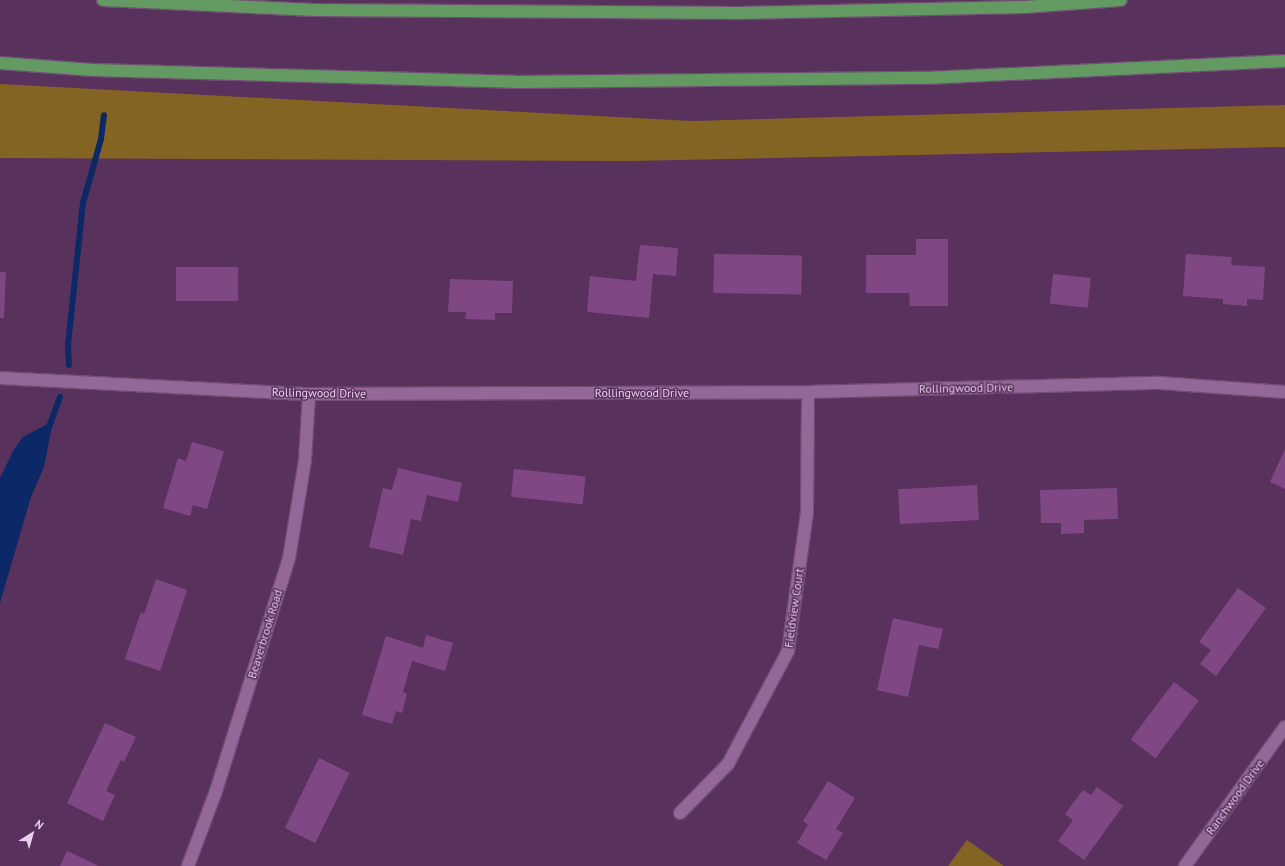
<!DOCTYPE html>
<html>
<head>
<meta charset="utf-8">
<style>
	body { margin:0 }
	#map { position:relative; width:1285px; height:866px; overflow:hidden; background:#59315d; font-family:"PT Sans",sans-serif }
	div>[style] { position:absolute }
	.forest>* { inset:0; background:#836422 }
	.water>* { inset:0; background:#0d2866 }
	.stream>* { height:6px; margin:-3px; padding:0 3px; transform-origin:3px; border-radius:3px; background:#0d2866 }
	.building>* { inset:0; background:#7f4885; transform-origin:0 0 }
	.roads { filter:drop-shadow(1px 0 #704e74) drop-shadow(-1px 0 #704e74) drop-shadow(0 1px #704e74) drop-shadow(0 -1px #704e74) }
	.street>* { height:12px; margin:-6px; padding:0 6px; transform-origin:6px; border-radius:6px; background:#936898 }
	.highway>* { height:12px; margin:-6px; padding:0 6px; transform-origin:6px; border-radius:6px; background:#629a61 }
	span { translate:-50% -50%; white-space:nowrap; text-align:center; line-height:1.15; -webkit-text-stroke:3px #59315d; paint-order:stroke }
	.street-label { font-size:12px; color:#e8d0ea }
	.north { position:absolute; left:12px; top:814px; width:40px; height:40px; -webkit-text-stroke:3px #59315d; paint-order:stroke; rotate:37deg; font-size:11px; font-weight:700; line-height:16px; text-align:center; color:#e8d0ea }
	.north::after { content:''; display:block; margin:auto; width:14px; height:18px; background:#e8d0ea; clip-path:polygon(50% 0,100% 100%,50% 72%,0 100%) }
</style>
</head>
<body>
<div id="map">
	<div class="forest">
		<i style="clip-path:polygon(0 84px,692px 121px,1285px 105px,1285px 147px,630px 161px,0 158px)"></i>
		<i style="clip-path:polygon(967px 840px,1004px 866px,948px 866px)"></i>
	</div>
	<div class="water">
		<i style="clip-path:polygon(53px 421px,44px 467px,31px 497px,0 603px,0 478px,14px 449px,23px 437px)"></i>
	</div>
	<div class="stream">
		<i style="left:69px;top:365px;width:20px;rotate:-93deg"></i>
		<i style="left:68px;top:345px;width:143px;rotate:-84deg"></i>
		<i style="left:83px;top:203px;width:66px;rotate:-74.3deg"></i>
		<i style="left:101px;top:139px;width:24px;rotate:-83deg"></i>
		<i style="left:49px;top:427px;width:32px;rotate:-70deg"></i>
	</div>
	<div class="building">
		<i style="clip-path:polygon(916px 239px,948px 239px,948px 306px,910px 306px,909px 293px,866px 293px,866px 255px,916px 255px)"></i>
		<i style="clip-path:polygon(640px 245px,678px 248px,676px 276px,653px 274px,649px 318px,587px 312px,590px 276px,636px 281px)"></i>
		<i style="left:714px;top:254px;width:88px;height:39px;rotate:1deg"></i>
		<i style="clip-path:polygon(1186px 254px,1232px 257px,1231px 265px,1265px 267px,1263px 300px,1247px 299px,1247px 306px,1223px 304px,1223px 299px,1183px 296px)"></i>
		<i style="left:176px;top:267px;width:62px;height:34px"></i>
		<i style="clip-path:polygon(0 272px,6px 272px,4px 318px,0 318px)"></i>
		<i style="left:1053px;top:274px;width:38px;height:30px;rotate:6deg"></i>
		<i style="clip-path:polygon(450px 279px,513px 281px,512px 313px,495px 313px,495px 320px,465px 319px,466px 312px,448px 312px)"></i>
		<i style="clip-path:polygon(192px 442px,224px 451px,207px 509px,193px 505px,190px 516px,163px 508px,178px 458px,186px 461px)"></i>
		<i style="clip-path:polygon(1285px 449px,1285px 489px,1270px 482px)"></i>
		<i style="clip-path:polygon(398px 468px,462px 483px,458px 502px,427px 495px,421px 521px,411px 519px,403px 555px,369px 547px,383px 488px,392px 490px)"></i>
		<i style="left:514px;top:469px;width:72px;height:28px;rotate:6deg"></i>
		<i style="left:977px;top:485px;width:35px;height:79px;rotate:87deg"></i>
		<i style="clip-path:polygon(1117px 488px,1118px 519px,1084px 520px,1084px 533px,1061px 534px,1061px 523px,1041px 523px,1040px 490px)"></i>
		<i style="clip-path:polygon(156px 579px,187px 590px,160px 671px,125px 659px,141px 612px,144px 614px)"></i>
		<i style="clip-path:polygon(1238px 588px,1266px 608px,1216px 676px,1200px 664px,1211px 650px,1199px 642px)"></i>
		<i style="clip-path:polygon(893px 618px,943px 629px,938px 649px,919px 645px,908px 697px,877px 690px)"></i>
		<i style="clip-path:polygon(426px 635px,453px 643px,445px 671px,412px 661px,403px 692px,407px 694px,402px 713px,396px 711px,392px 724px,362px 715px,386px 636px,423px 648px)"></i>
		<i style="left:1174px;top:682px;width:31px;height:72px;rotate:37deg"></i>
		<i style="clip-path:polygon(105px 723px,136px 737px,124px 762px,121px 760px,106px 791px,115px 795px,103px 821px,67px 803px)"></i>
		<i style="left:319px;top:758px;width:34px;height:78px;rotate:26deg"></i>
		<i style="clip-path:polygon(828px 781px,855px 798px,836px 829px,843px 833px,826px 860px,797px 843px,808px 825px,803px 821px)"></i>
		<i style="clip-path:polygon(1097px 787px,1123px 806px,1084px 860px,1058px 841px,1073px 820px,1065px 814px,1083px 790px,1091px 795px)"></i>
		<i style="clip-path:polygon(67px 851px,99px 866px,60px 866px)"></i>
	</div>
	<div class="roads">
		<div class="street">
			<i style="left:0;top:378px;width:309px;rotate:3deg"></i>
			<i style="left:309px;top:394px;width:499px;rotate:-0.2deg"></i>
			<i style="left:808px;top:392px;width:352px;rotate:-1.5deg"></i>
			<i style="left:1160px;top:383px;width:125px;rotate:4.1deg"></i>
			<i style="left:680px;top:813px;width:69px;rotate:-45.6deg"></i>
			<i style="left:728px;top:764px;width:128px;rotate:-62deg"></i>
			<i style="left:788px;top:651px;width:139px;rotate:-82.2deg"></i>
			<i style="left:807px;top:513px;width:121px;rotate:-89.5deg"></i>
			<i style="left:188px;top:866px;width:80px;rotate:-69.5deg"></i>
			<i style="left:216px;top:791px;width:244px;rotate:-72.6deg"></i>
			<i style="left:289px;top:558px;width:99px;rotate:-80.7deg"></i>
			<i style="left:305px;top:460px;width:66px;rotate:-86.5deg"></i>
			<i style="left:1185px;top:866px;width:171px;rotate:-54.3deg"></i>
		</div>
		<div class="highway">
			<i style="left:103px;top:0;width:211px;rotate:2.7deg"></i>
			<i style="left:314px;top:10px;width:425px;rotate:0.4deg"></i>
			<i style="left:739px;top:13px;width:286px;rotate:-1.2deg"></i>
			<i style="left:1025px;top:7px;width:96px;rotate:-4.2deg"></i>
			<i style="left:0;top:63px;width:93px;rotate:4.3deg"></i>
			<i style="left:93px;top:70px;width:422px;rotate:1.6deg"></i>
			<i style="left:515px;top:82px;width:411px;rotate:-0.6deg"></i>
			<i style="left:926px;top:78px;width:359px;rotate:-2.7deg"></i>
		</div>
	</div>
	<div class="street-label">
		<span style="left:966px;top:388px;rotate:-1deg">Rollingwood Drive</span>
		<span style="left:319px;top:393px;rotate:1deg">Rollingwood Drive</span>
		<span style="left:642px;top:393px">Rollingwood Drive</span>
		<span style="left:794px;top:608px;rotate:-82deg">Fieldview Court</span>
		<span style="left:265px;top:634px;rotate:-73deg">Beaverbrook Road</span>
		<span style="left:1235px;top:797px;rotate:-54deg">Ranchwood Drive</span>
	</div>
	<div class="north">N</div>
</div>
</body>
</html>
